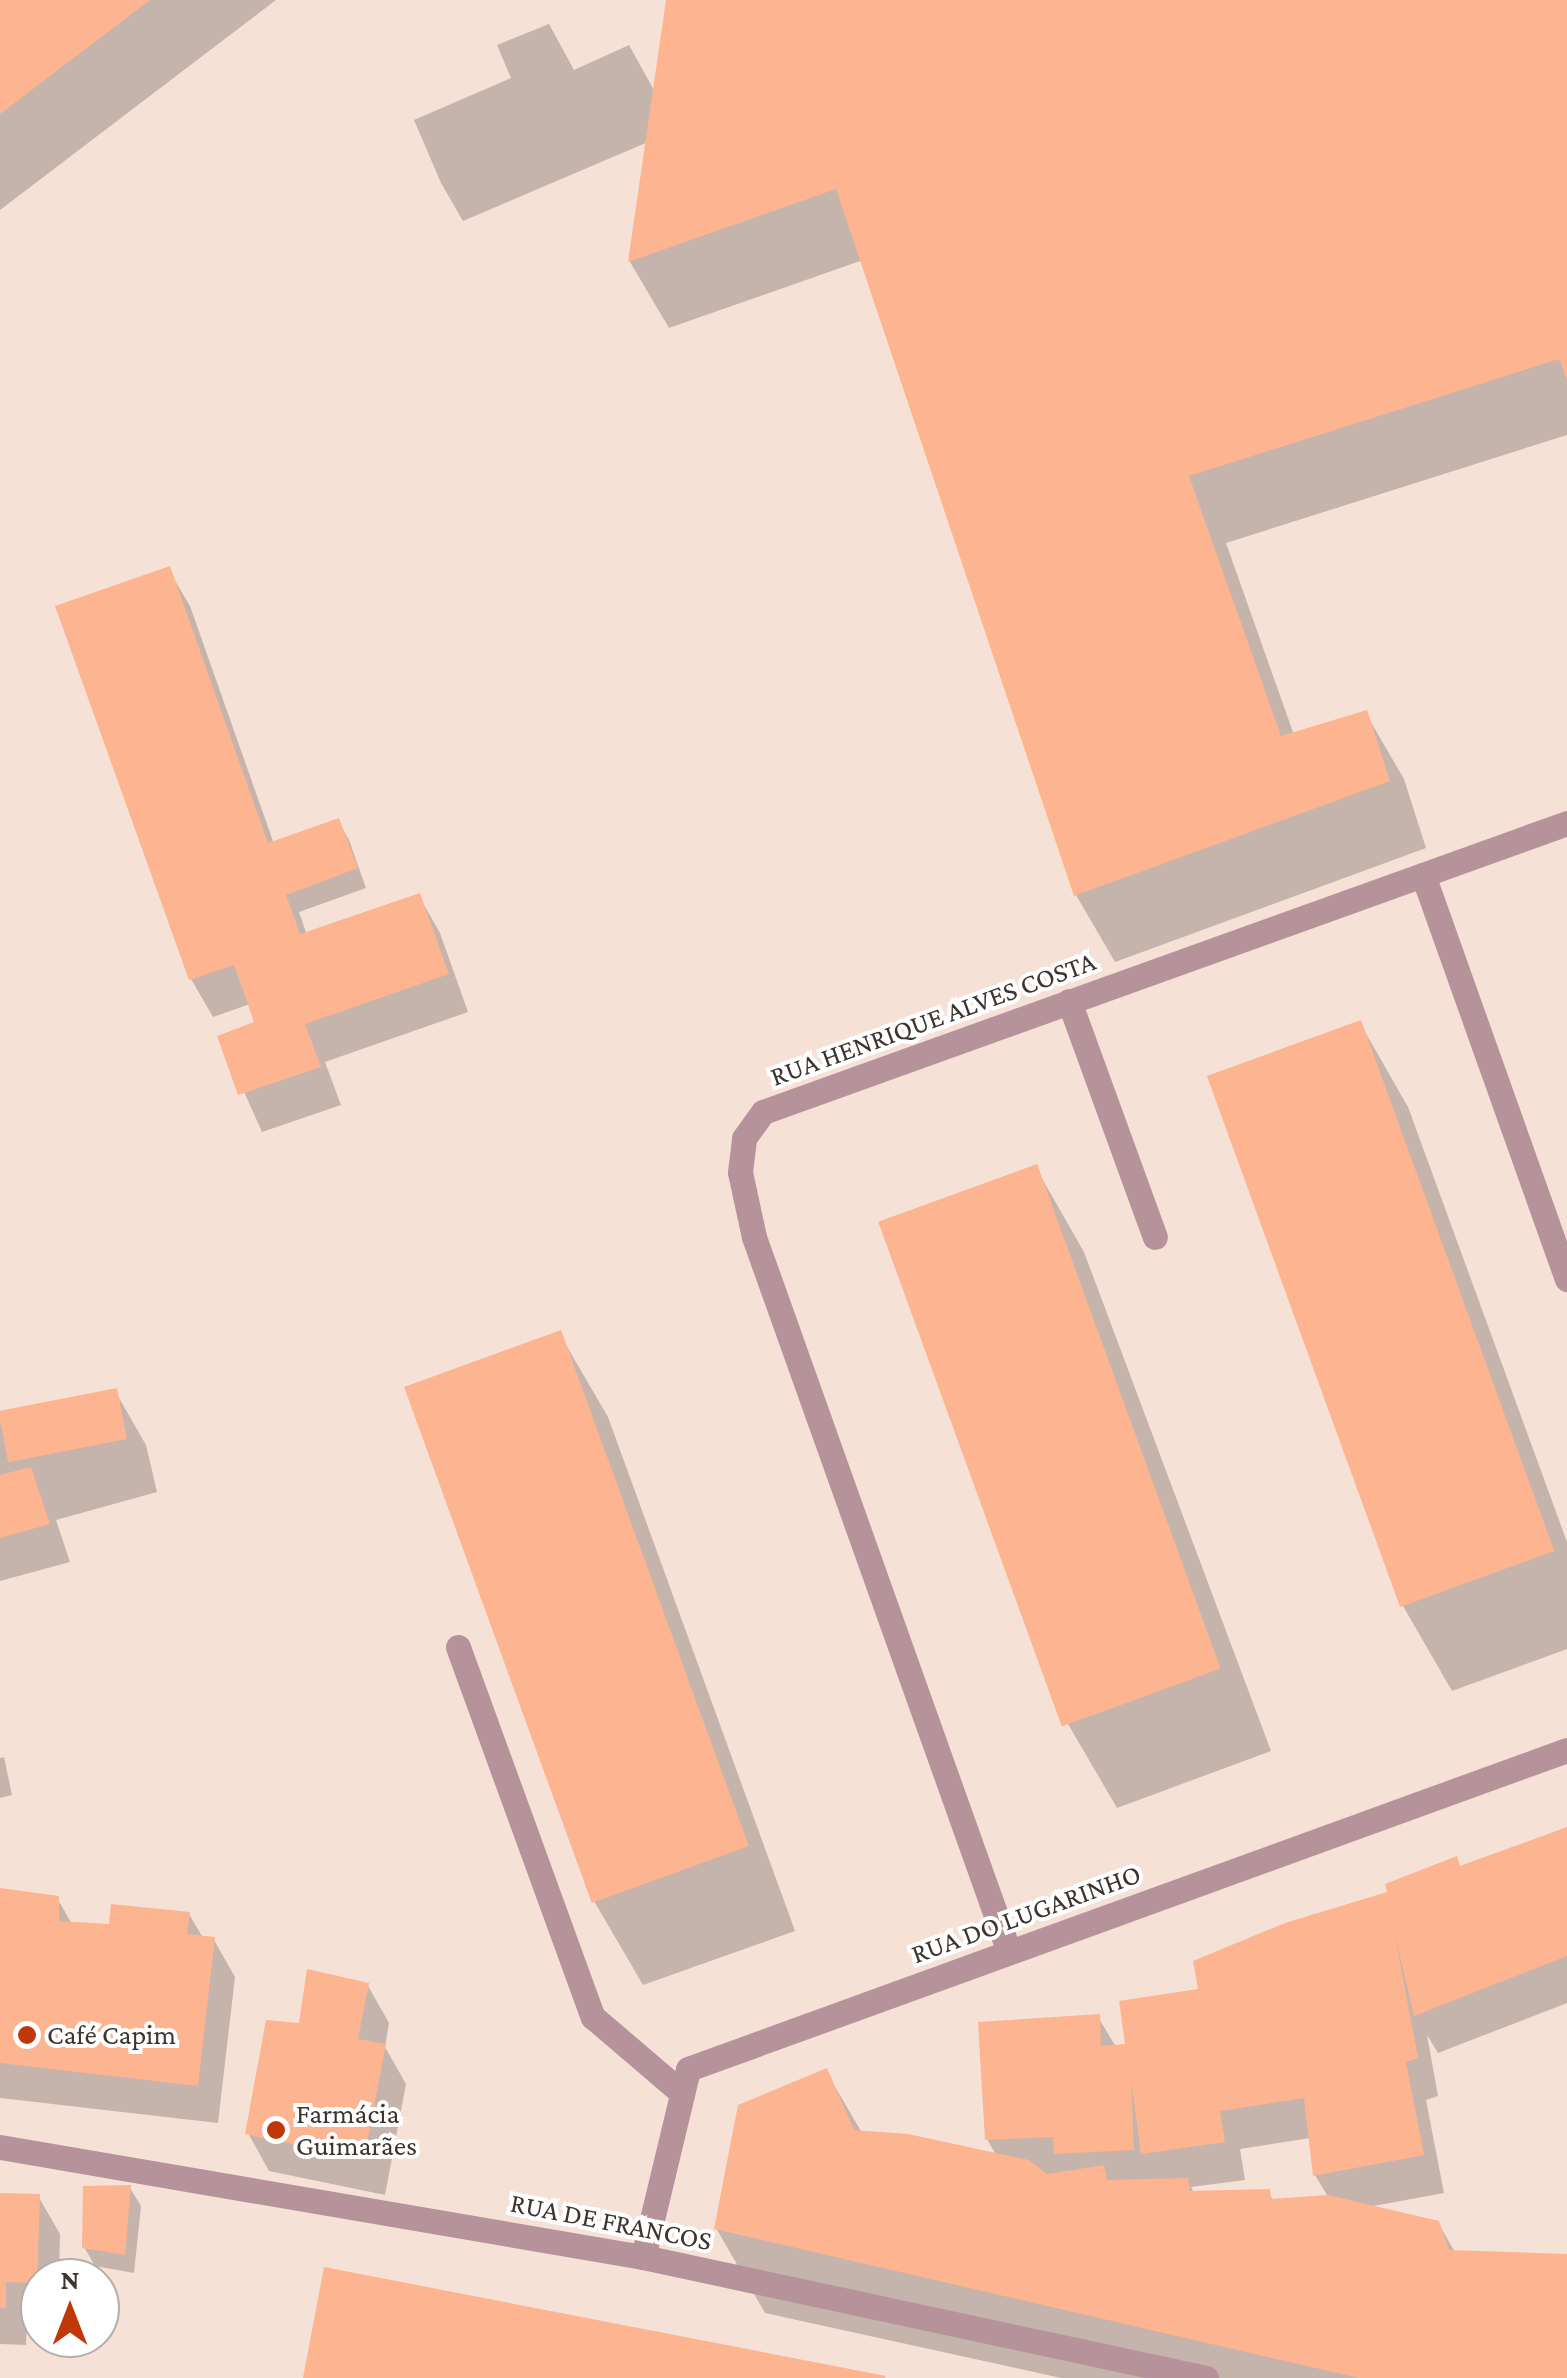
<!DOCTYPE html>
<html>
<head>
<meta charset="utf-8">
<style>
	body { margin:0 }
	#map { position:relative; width:1567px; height:2378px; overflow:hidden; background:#f6e1d6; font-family:"Crimson Pro",serif }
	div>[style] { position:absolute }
	.shadow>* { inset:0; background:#0003 }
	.building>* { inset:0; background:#fdb491; transform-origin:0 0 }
	.minor>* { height:25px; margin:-12.5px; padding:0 12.5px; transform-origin:12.5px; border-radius:12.5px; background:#b6939b }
	.dots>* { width:28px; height:28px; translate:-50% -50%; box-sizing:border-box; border:5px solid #fff; border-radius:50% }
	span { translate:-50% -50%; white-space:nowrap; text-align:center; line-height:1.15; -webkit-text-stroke:8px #fff; paint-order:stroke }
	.street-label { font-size:28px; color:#3c3430 }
	.poi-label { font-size:28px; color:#3c3430 }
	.left { translate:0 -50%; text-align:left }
	.north { position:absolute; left:20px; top:2258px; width:100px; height:100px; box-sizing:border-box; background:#fff; border:2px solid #b1aeac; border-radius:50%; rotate:0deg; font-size:28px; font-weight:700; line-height:40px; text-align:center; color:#3c3430 }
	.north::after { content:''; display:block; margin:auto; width:35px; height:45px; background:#c03809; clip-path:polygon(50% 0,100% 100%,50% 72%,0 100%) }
</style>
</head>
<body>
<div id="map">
	<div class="shadow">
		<i style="clip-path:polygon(0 0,276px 0,0 210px)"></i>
		<i style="clip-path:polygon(668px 0,1567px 0,1567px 435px,1226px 543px,1294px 735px,1365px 712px,1404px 779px,1426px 848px,1115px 962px,1076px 895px,863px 260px,669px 328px,630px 262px,648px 142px,463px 221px,441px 183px,414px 120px,511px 78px,497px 45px,549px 24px,574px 70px,629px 45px,655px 92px)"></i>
		<i style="clip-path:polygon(168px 569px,190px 606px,274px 844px,338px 821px,349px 840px,366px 888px,299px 912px,307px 935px,419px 896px,440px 933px,468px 1012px,325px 1062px,341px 1105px,262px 1132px,220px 1038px,257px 1023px,250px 1004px,213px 1017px,191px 979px)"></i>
		<i style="clip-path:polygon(1360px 1023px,1408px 1107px,1567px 1542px,1567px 1649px,1452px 1691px,1403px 1606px)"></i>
		<i style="clip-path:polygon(1036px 1168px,1084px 1252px,1271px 1751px,1117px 1808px,1068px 1724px)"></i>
		<i style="clip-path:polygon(559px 1333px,608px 1417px,795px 1931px,643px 1985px,594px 1901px,407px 1388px)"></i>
		<i style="clip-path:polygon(115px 1391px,146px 1445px,157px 1492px,56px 1520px,70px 1562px,0 1581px,0 1422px)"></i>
		<i style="clip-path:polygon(4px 1757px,12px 1795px,0 1798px,0 1758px)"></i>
		<i style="clip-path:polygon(evenodd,1567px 1831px,1567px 2003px,1438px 2053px,1427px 2035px,1438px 2096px,1426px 2100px,1444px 2193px,1368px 2207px,1438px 2223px,1455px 2252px,1567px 2256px,1567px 2378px,1061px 2378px,765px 2313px,716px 2228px,826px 2071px,862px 2133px,996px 2155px,987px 2139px,1098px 2017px,1116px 2047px,1128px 2046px,1200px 1992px,1461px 1868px,1567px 1831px,1311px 2138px,1315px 2175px,1328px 2197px,1274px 2202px,1268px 2192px,1194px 2193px,1191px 2187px,1245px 2180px,1240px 2149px,1311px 2138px)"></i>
		<i style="clip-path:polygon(0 1890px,57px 1898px,72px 1924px,111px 1927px,189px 1914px,203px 1938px,214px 1940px,235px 1977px,218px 2123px,0 2098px)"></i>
		<i style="clip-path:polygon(368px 1986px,389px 2023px,385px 2047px,406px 2084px,385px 2195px,269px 2171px,248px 2133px)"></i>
		<i style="clip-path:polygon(130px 2188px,141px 2206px,134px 2273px,95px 2266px,84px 2247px)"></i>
		<i style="clip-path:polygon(0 2195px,38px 2196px,60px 2234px,59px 2278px,40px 2278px,40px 2319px,27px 2318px,26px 2345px,0 2344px)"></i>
	</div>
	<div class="building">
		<i style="clip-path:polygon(0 0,150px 0,0 114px)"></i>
		<i style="clip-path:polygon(666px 0,1567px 0,1567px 380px,1559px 359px,1189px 476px,1281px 736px,1367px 710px,1390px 781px,1074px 896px,836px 189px,628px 262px)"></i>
		<i style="clip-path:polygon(170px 566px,268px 843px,339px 818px,358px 868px,286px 895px,300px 934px,420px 893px,449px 974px,305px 1024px,321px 1067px,238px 1095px,217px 1036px,254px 1022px,234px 965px,189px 980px,55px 606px)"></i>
		<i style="left:1361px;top:1020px;width:565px;height:164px;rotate:70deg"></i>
		<i style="left:1037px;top:1164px;width:537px;height:169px;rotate:70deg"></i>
		<i style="left:561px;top:1330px;width:549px;height:167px;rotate:70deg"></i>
		<i style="left:117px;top:1388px;width:52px;height:121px;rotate:79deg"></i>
		<i style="clip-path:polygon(31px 1467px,50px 1524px,0 1538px,0 1475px)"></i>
		<i style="clip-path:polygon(1567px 1827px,1567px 1956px,1414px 2016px,1395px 1935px,1418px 2058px,1406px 2062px,1424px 2155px,1313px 2176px,1304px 2098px,1220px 2111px,1225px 2142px,1141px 2154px,1131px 2081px,1134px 2150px,1054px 2154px,1053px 2137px,985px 2140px,978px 2022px,1100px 2014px,1101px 2046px,1125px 2044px,1119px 2001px,1198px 1989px,1193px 1961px,1285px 1923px,1387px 1892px,1385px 1884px,1457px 1856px,1460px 1866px)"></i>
		<i style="clip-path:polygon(0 1888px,59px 1896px,59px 1921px,109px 1924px,111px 1904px,190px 1912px,187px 1934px,215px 1937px,198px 2086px,0 2063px)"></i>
		<i style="clip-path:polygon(307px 1969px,369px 1983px,358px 2039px,386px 2044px,364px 2159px,245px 2134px,266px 2020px,299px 2023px)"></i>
		<i style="clip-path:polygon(827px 2068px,854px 2130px,908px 2134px,1029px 2160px,1047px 2174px,1104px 2165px,1107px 2180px,1188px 2178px,1190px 2191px,1270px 2189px,1271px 2199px,1328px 2195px,1439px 2221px,1449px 2250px,1567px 2254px,1567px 2378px,1359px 2378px,714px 2229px,738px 2105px)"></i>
		<i style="clip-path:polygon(131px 2185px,125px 2255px,82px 2248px,83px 2186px)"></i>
		<i style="clip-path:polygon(0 2193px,40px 2194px,37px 2283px,6px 2282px,6px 2308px,0 2308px)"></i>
		<i style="clip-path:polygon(324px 2267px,886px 2376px,885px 2378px,303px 2378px)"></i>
	</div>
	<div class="minor">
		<i style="left:1423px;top:875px;width:429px;rotate:70.4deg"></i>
		<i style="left:1069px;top:1001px;width:251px;rotate:70deg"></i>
		<i style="left:458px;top:1647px;width:394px;rotate:70deg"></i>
		<i style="left:593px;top:2017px;width:117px;rotate:40.5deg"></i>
		<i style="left:1009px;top:1952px;width:759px;rotate:-109.63deg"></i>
		<i style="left:754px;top:1237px;width:66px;rotate:-102.2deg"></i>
		<i style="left:740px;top:1172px;width:34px;rotate:-83deg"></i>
		<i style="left:744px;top:1138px;width:32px;rotate:-54deg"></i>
		<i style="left:763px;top:1112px;width:854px;rotate:-19.77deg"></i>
		<i style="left:0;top:2147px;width:652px;rotate:9.71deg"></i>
		<i style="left:643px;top:2257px;width:576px;rotate:12.13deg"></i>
		<i style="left:643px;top:2257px;width:193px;rotate:-76.5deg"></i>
		<i style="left:688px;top:2069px;width:935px;rotate:-19.95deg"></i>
	</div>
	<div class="dots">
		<i style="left:27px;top:2035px;background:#c03809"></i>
		<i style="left:276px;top:2130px;background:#c03809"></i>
	</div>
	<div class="street-label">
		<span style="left:933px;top:1019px;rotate:-20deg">RUA HENRIQUE ALVES COSTA</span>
		<span style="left:1026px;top:1914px;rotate:-20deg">RUA DO LUGARINHO</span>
		<span style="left:611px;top:2222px;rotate:11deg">RUA DE FRANCOS</span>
	</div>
	<div class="poi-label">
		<span class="left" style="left:47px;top:2035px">Café Capim</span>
		<span class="left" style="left:296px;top:2130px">Farmácia<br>Guimarães</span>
	</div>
	<div class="north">N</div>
</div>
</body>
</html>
